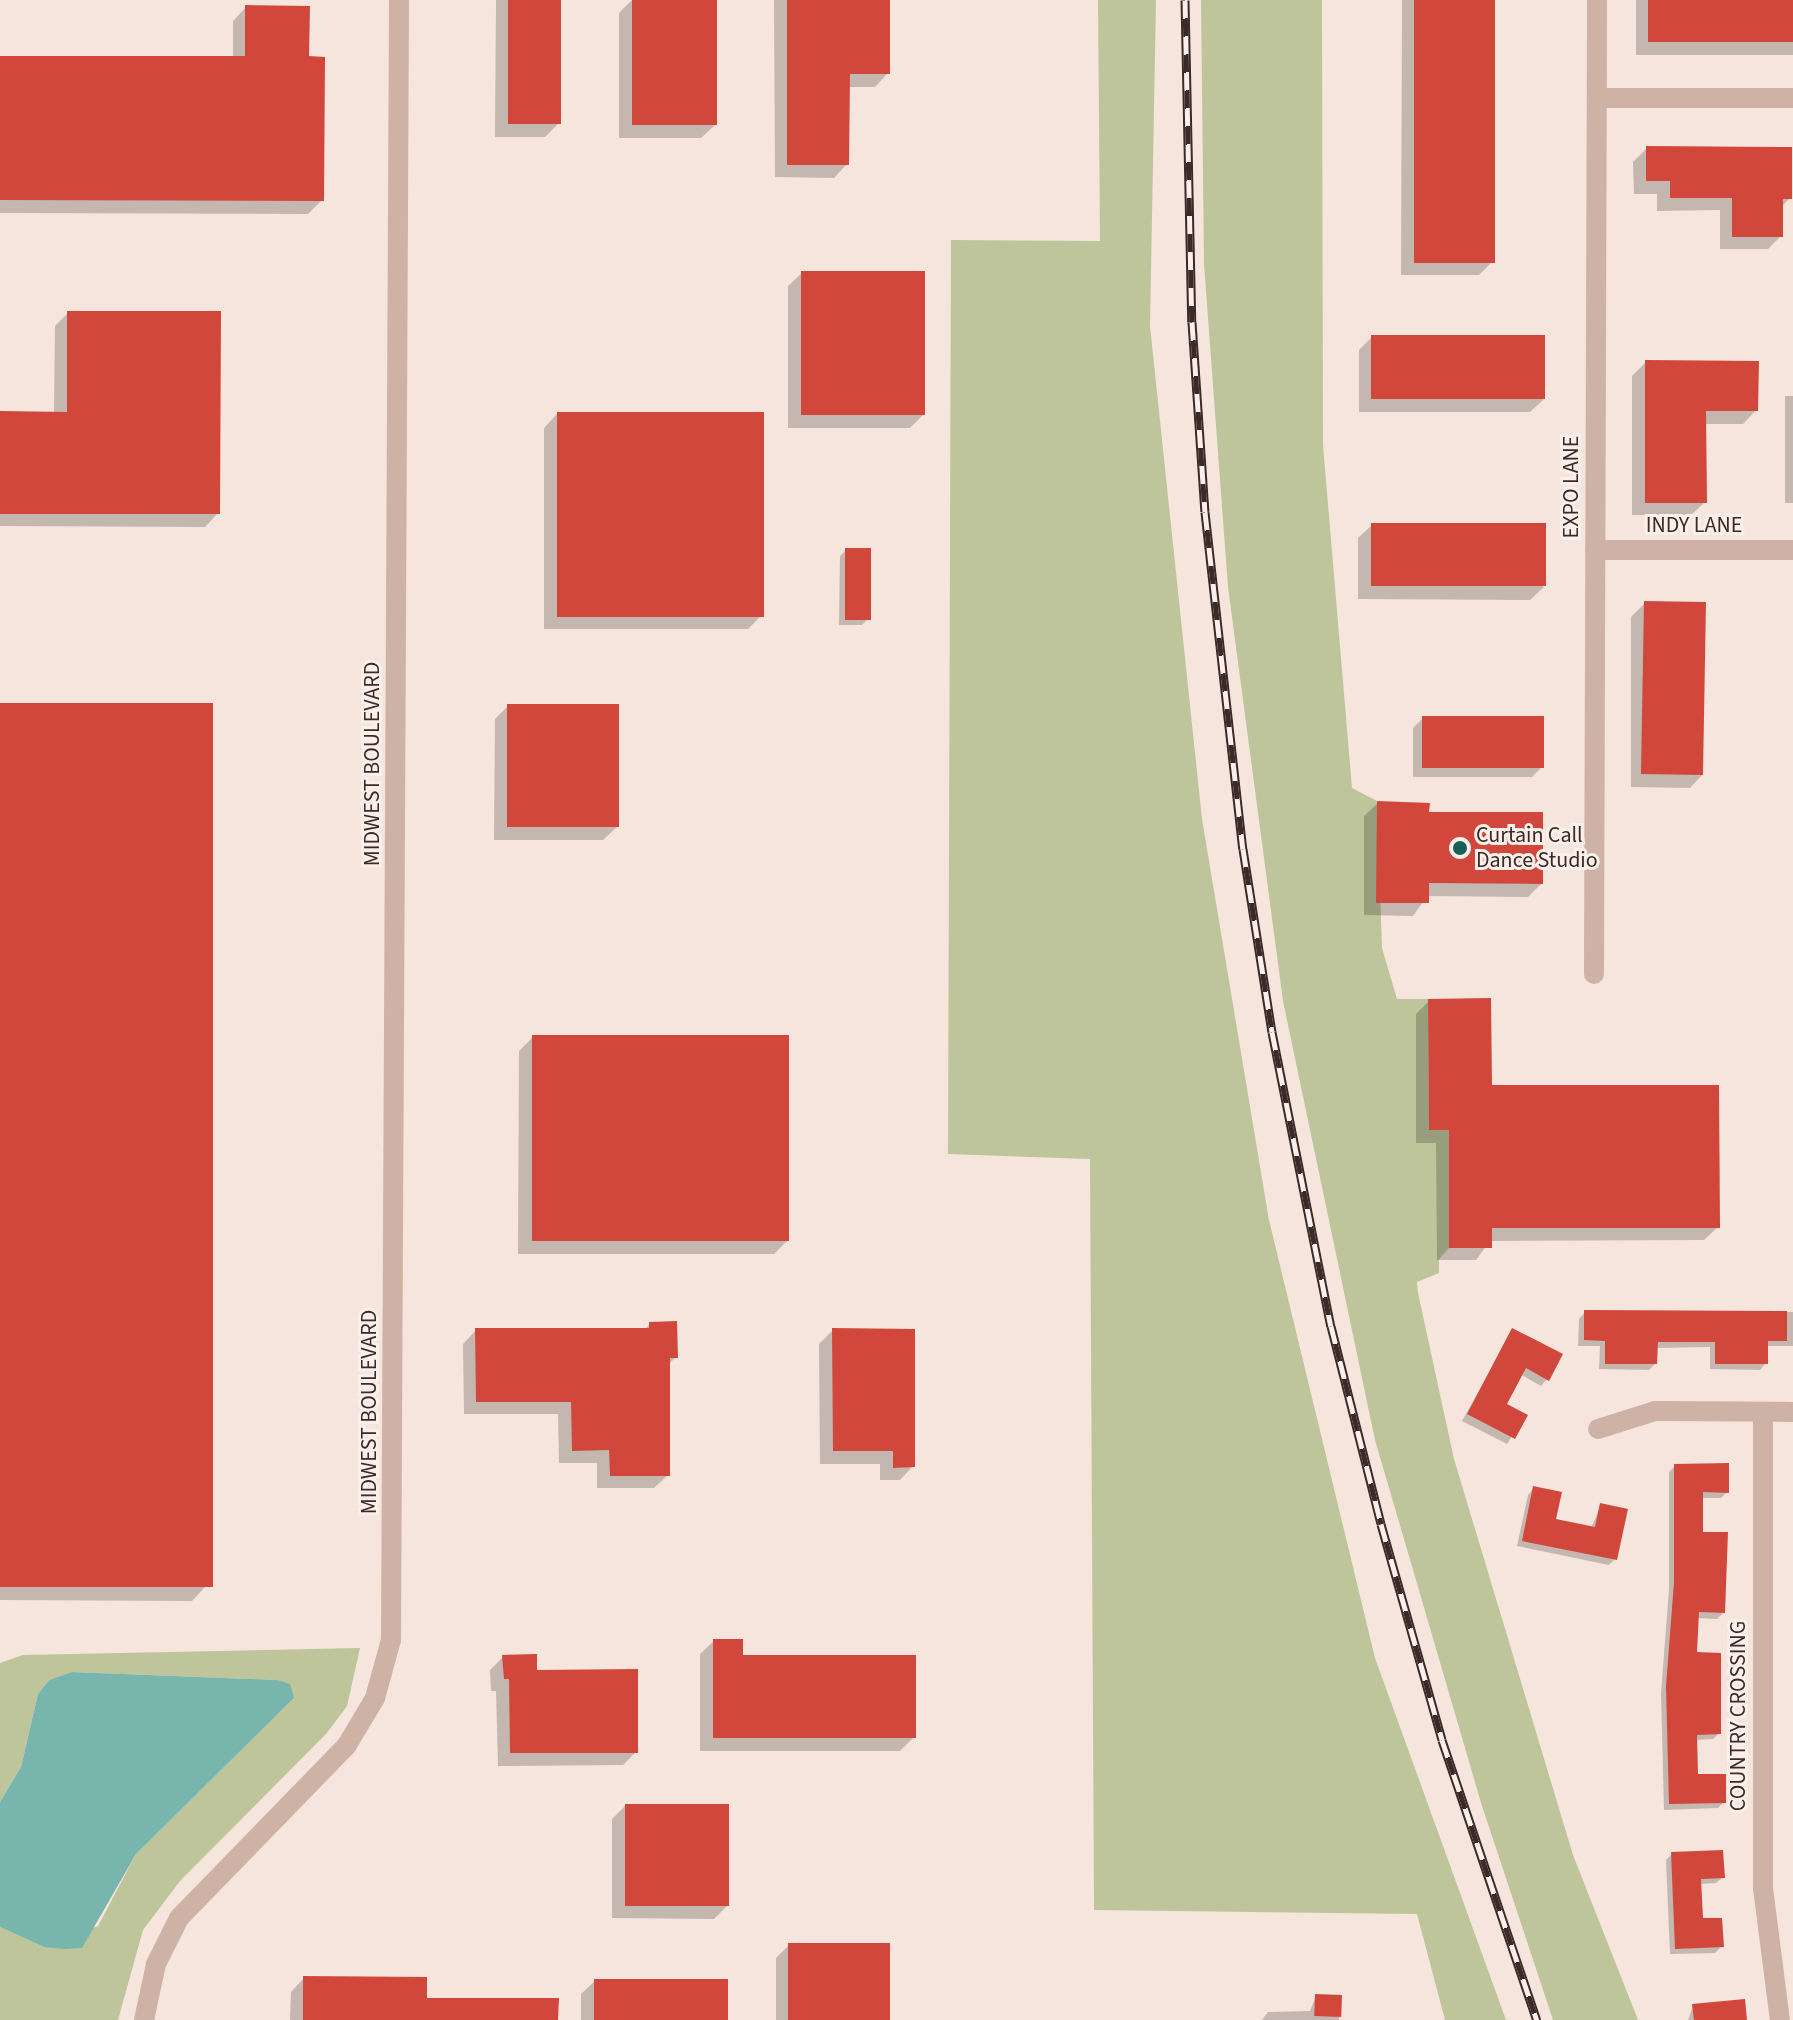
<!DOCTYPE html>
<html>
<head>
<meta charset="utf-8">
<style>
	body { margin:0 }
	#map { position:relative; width:1793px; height:2020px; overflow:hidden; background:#f5e5dc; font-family:"Source Sans 3",sans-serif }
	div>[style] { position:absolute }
	.green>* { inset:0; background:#bec59a }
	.water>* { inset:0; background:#77b5ad }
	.shadow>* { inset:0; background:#0003; transform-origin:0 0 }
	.building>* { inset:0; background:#d2473c; transform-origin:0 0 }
	.minor>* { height:20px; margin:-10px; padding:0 10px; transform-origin:10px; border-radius:10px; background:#ceb2a6 }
	.rail>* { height:9px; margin-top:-4.5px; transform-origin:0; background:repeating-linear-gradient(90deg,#fbf0e9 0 18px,#3a2a28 0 36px); box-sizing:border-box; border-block:2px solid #3a2a28 }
	.dots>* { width:22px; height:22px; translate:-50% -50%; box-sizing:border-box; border:4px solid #fbf0e9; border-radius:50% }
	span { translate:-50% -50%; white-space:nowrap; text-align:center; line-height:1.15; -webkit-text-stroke:6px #fbf0e9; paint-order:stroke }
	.street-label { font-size:22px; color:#3a2a28 }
	.poi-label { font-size:22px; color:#3a2a28 }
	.left { translate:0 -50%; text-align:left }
</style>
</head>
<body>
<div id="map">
	<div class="green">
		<i style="clip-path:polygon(1098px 0,1156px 0,1150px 326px,1202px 819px,1269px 1220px,1375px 1658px,1506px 2020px,1445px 2020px,1417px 1914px,1094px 1910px,1090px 1159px,948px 1154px,951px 240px,1100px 241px)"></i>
		<i style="clip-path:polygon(1201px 0,1322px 0,1323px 445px,1352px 788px,1377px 801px,1382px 948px,1397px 999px,1428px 999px,1429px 1130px,1449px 1130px,1449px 1248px,1439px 1259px,1439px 1273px,1417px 1282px,1418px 1293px,1454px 1459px,1573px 1855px,1638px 2020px,1553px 2020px,1482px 1806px,1375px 1440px,1283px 1001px,1228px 587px,1204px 264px)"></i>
		<i style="clip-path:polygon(360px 1648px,347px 1706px,326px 1734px,180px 1881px,143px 1930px,118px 2020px,0 2020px,0 1927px,44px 1947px,98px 1926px,136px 1854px,294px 1698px,277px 1680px,72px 1672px,49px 1680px,38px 1694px,21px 1767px,0 1802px,0 1663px,23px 1655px)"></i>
	</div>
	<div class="water">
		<i style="clip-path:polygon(72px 1672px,277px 1680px,290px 1684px,294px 1698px,136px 1854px,82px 1948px,64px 1949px,44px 1947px,0 1927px,0 1802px,21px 1767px,38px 1694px,49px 1680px)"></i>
	</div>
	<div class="shadow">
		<i style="clip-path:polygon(496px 0,559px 0,558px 124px,545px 137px,495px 137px)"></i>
		<i style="clip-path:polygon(632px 0,715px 0,715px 125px,701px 138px,619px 138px,619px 13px)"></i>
		<i style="clip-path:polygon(774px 0,888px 0,888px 73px,875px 87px,848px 87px,847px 164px,834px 178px,775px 177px)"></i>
		<i style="clip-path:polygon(1402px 0,1493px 0,1492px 262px,1479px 275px,1401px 275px)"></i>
		<i style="left:1636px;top:0;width:157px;height:55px"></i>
		<i style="clip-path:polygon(246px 7px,307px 58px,322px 200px,308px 214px,0 213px,0 58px,233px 58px,233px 21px)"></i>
		<i style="clip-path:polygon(1647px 148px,1790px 198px,1781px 207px,1781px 236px,1768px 249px,1720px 249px,1720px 210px,1657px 211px,1657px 194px,1634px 194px,1633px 162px)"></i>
		<i style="clip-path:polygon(802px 273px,923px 415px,910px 428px,788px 428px,788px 286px)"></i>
		<i style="clip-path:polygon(68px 313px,218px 513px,205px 527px,0 526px,0 413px,54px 414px,55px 326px)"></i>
		<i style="clip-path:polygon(1372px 337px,1544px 399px,1530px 412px,1359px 412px,1359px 350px)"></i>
		<i style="clip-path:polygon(1646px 362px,1756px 410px,1743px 424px,1704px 424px,1705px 502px,1691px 515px,1632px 515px,1632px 376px)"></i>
		<i style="left:1793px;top:396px;width:107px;height:8px;rotate:90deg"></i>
		<i style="clip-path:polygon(557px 414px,761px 616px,748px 629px,544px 629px,544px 428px)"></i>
		<i style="clip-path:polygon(1372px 525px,1544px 587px,1530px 600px,1358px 599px,1358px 538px)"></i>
		<i style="clip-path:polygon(846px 550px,868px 619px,862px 625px,839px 625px,840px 556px)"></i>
		<i style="clip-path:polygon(1645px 603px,1703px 774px,1690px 788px,1631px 787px,1631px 617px)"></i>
		<i style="clip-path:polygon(0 705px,205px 1587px,192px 1601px,0 1600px)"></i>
		<i style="clip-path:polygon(508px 706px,617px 827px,603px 840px,494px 840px,495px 719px)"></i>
		<i style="clip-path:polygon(1423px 718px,1542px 767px,1532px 777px,1413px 777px,1413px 728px)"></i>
		<i style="clip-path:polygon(1378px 803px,1427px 814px,1541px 884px,1528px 897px,1427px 896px,1413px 916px,1364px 915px,1364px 816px)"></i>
		<i style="clip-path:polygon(1429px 1001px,1490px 1087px,1718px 1227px,1704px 1240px,1490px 1241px,1476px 1260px,1437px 1260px,1436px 1143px,1416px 1143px,1416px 1014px)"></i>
		<i style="clip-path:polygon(533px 1037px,787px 1241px,774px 1254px,518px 1254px,519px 1051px)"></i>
		<i style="clip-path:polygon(1585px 1312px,1793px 1312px,1793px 1346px,1766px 1346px,1766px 1363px,1760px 1370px,1710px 1369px,1710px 1347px,1656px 1348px,1655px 1364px,1649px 1370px,1599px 1369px,1600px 1346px,1578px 1346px,1579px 1319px)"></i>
		<i style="clip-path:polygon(650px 1324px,676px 1357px,668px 1365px,668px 1475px,654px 1488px,597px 1488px,597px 1463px,559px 1463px,558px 1414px,464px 1414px,463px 1344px,476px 1330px,644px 1330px)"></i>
		<i style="clip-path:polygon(833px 1330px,913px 1466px,900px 1480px,880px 1480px,880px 1464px,820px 1464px,819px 1344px)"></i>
		<i style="clip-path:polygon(1513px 1330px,1547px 1379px,1541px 1386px,1520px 1374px,1504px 1405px,1525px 1416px,1507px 1444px,1462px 1421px)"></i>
		<i style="clip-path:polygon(1675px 1466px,1727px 1492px,1721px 1498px,1701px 1498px,1701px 1534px,1723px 1613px,1717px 1619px,1697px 1618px,1695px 1654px,1719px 1733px,1713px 1739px,1695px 1740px,1696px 1776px,1724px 1802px,1718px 1808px,1664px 1810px,1661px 1693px,1669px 1589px,1669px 1472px)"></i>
		<i style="clip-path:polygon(1534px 1488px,1554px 1520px,1591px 1528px,1601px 1505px,1615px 1559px,1609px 1565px,1517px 1546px,1528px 1495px)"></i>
		<i style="clip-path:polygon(714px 1641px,741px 1657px,914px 1737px,900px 1751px,700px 1751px,700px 1654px)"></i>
		<i style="clip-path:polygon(503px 1657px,535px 1672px,636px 1752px,623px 1765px,498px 1766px,496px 1691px,491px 1691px,490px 1670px)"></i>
		<i style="clip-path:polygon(625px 1806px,727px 1906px,714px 1919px,612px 1918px,612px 1819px)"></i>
		<i style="clip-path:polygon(1672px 1854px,1723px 1877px,1716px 1883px,1699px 1884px,1701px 1920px,1722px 1946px,1715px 1953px,1670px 1954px,1666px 1860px)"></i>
		<i style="clip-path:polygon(789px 1945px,889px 2020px,776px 2020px,776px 1958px)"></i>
		<i style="clip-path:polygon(304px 1978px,556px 2020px,290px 2020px,291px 1992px)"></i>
		<i style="clip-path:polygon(595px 1981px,725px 2020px,581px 2020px,581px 1994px)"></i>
		<i style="clip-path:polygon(1316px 1996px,1340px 1997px,1339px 2020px,1262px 2020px,1268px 2012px,1310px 2011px)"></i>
		<i style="clip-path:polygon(1693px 2006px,1745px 2020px,1688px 2020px)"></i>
	</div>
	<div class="building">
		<i style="left:508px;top:0;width:53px;height:124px"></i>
		<i style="left:632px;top:0;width:85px;height:125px"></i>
		<i style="clip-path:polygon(787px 0,890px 0,890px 74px,850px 74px,849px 165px,787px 165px)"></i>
		<i style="left:1414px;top:0;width:81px;height:263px"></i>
		<i style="left:1648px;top:0;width:145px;height:42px"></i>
		<i style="clip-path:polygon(245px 5px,310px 6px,309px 56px,325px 57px,324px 201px,0 200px,0 56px,245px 56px)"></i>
		<i style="clip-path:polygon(1646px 146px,1792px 147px,1792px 199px,1783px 199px,1783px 237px,1732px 237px,1732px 198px,1670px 198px,1670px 181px,1646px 181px)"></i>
		<i style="left:801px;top:271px;width:124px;height:144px"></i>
		<i style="clip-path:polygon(67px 311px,221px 311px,220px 514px,0 514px,0 411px,67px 412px)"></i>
		<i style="left:1371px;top:335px;width:174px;height:64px"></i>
		<i style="clip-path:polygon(1645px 360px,1759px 361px,1758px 411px,1706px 411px,1707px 503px,1645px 503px)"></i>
		<i style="left:557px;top:412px;width:207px;height:205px"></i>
		<i style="left:1371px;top:523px;width:175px;height:63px"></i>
		<i style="left:845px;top:548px;width:26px;height:72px"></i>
		<i style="left:1644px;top:601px;width:62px;height:173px;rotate:1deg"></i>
		<i style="left:0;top:703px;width:213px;height:884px"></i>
		<i style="left:507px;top:704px;width:112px;height:123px"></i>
		<i style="left:1422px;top:716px;width:122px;height:52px"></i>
		<i style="clip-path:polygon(1377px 801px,1430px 803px,1429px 812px,1543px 812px,1543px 884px,1429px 883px,1429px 903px,1376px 903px)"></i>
		<i style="clip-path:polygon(1491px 998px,1492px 1085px,1719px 1085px,1720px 1228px,1492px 1228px,1492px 1248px,1449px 1248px,1449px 1130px,1429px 1130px,1428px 999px)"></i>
		<i style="left:532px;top:1035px;width:257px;height:206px"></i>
		<i style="clip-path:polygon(1584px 1310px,1787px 1311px,1787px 1341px,1768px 1341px,1768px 1364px,1715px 1364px,1715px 1342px,1658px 1342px,1657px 1364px,1605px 1364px,1605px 1341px,1584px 1340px)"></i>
		<i style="clip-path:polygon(677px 1321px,678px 1358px,670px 1358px,670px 1476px,610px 1476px,609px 1450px,572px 1451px,571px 1402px,476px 1402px,475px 1328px,649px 1328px,649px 1322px)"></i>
		<i style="clip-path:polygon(832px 1328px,915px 1329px,915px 1467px,893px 1468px,893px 1451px,833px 1451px)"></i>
		<i style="clip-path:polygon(1512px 1328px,1563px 1354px,1549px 1381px,1526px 1368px,1507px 1404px,1528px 1415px,1515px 1439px,1467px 1414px)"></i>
		<i style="clip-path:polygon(1729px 1463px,1729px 1493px,1703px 1492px,1703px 1532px,1728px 1532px,1725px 1613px,1699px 1612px,1697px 1652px,1721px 1653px,1721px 1734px,1697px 1735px,1698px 1774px,1726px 1774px,1726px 1803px,1669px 1804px,1666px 1686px,1674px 1582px,1674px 1464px)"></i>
		<i style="clip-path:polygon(1533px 1486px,1562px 1492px,1556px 1519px,1595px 1527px,1600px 1503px,1628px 1509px,1617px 1560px,1522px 1541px)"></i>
		<i style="clip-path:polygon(713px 1639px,743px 1639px,743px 1655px,916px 1655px,916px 1738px,713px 1738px)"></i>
		<i style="clip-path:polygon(537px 1654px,537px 1670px,638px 1669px,638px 1753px,510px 1753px,509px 1679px,504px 1679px,502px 1655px)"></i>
		<i style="left:625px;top:1804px;width:104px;height:102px"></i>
		<i style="clip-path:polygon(1723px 1850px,1725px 1878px,1701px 1879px,1703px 1918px,1722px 1918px,1724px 1947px,1675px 1949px,1671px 1852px)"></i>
		<i style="left:788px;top:1943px;width:102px;height:77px"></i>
		<i style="clip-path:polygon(303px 1976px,427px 1977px,427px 1998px,559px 1998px,558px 2020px,303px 2020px)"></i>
		<i style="left:594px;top:1979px;width:134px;height:41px"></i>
		<i style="left:1315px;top:1994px;width:27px;height:22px;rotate:2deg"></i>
		<i style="clip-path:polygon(1745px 1999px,1747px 2020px,1694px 2020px,1692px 2004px)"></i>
	</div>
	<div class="minor">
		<i style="left:1597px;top:98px;width:196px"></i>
		<i style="left:1595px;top:550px;width:198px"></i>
		<i style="left:1594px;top:974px;width:974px;rotate:-89.82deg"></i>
		<i style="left:1763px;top:1412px;width:476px;rotate:90deg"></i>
		<i style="left:1763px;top:1888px;width:133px;rotate:82.7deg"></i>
		<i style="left:1598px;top:1429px;width:60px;rotate:-17.5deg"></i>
		<i style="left:1655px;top:1411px;width:138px;rotate:0.4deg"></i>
		<i style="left:144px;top:2020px;width:57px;rotate:-77.9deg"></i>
		<i style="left:156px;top:1964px;width:51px;rotate:-63.4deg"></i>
		<i style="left:179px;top:1918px;width:241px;rotate:-45.8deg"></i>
		<i style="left:347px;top:1745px;width:55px;rotate:-59.2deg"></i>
		<i style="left:375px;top:1698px;width:60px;rotate:-74.6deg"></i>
		<i style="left:391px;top:1640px;width:1640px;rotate:-89.72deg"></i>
	</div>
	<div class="rail">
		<i style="left:1185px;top:0;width:322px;rotate:88.8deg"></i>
		<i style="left:1192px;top:322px;width:190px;rotate:86.1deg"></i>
		<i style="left:1205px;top:512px;width:339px;rotate:83.6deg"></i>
		<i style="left:1243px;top:849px;width:185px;rotate:81deg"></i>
		<i style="left:1272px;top:1032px;width:300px;rotate:78.7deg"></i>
		<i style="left:1331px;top:1326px;width:204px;rotate:75.8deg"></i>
		<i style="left:1381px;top:1524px;width:224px;rotate:74.2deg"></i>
		<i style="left:1442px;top:1740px;width:296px;rotate:71.3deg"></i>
	</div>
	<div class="dots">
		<i style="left:1460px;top:848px;background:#186059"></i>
	</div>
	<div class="street-label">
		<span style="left:1572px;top:487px;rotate:-90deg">EXPO LANE</span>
		<span style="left:1694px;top:526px">INDY LANE</span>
		<span style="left:373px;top:764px;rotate:-90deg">MIDWEST BOULEVARD</span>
		<span style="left:370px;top:1412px;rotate:-90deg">MIDWEST BOULEVARD</span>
		<span style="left:1739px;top:1716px;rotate:-90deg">COUNTRY CROSSING</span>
	</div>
	<div class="poi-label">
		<span class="left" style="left:1476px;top:848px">Curtain Call<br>Dance Studio</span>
	</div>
</div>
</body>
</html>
